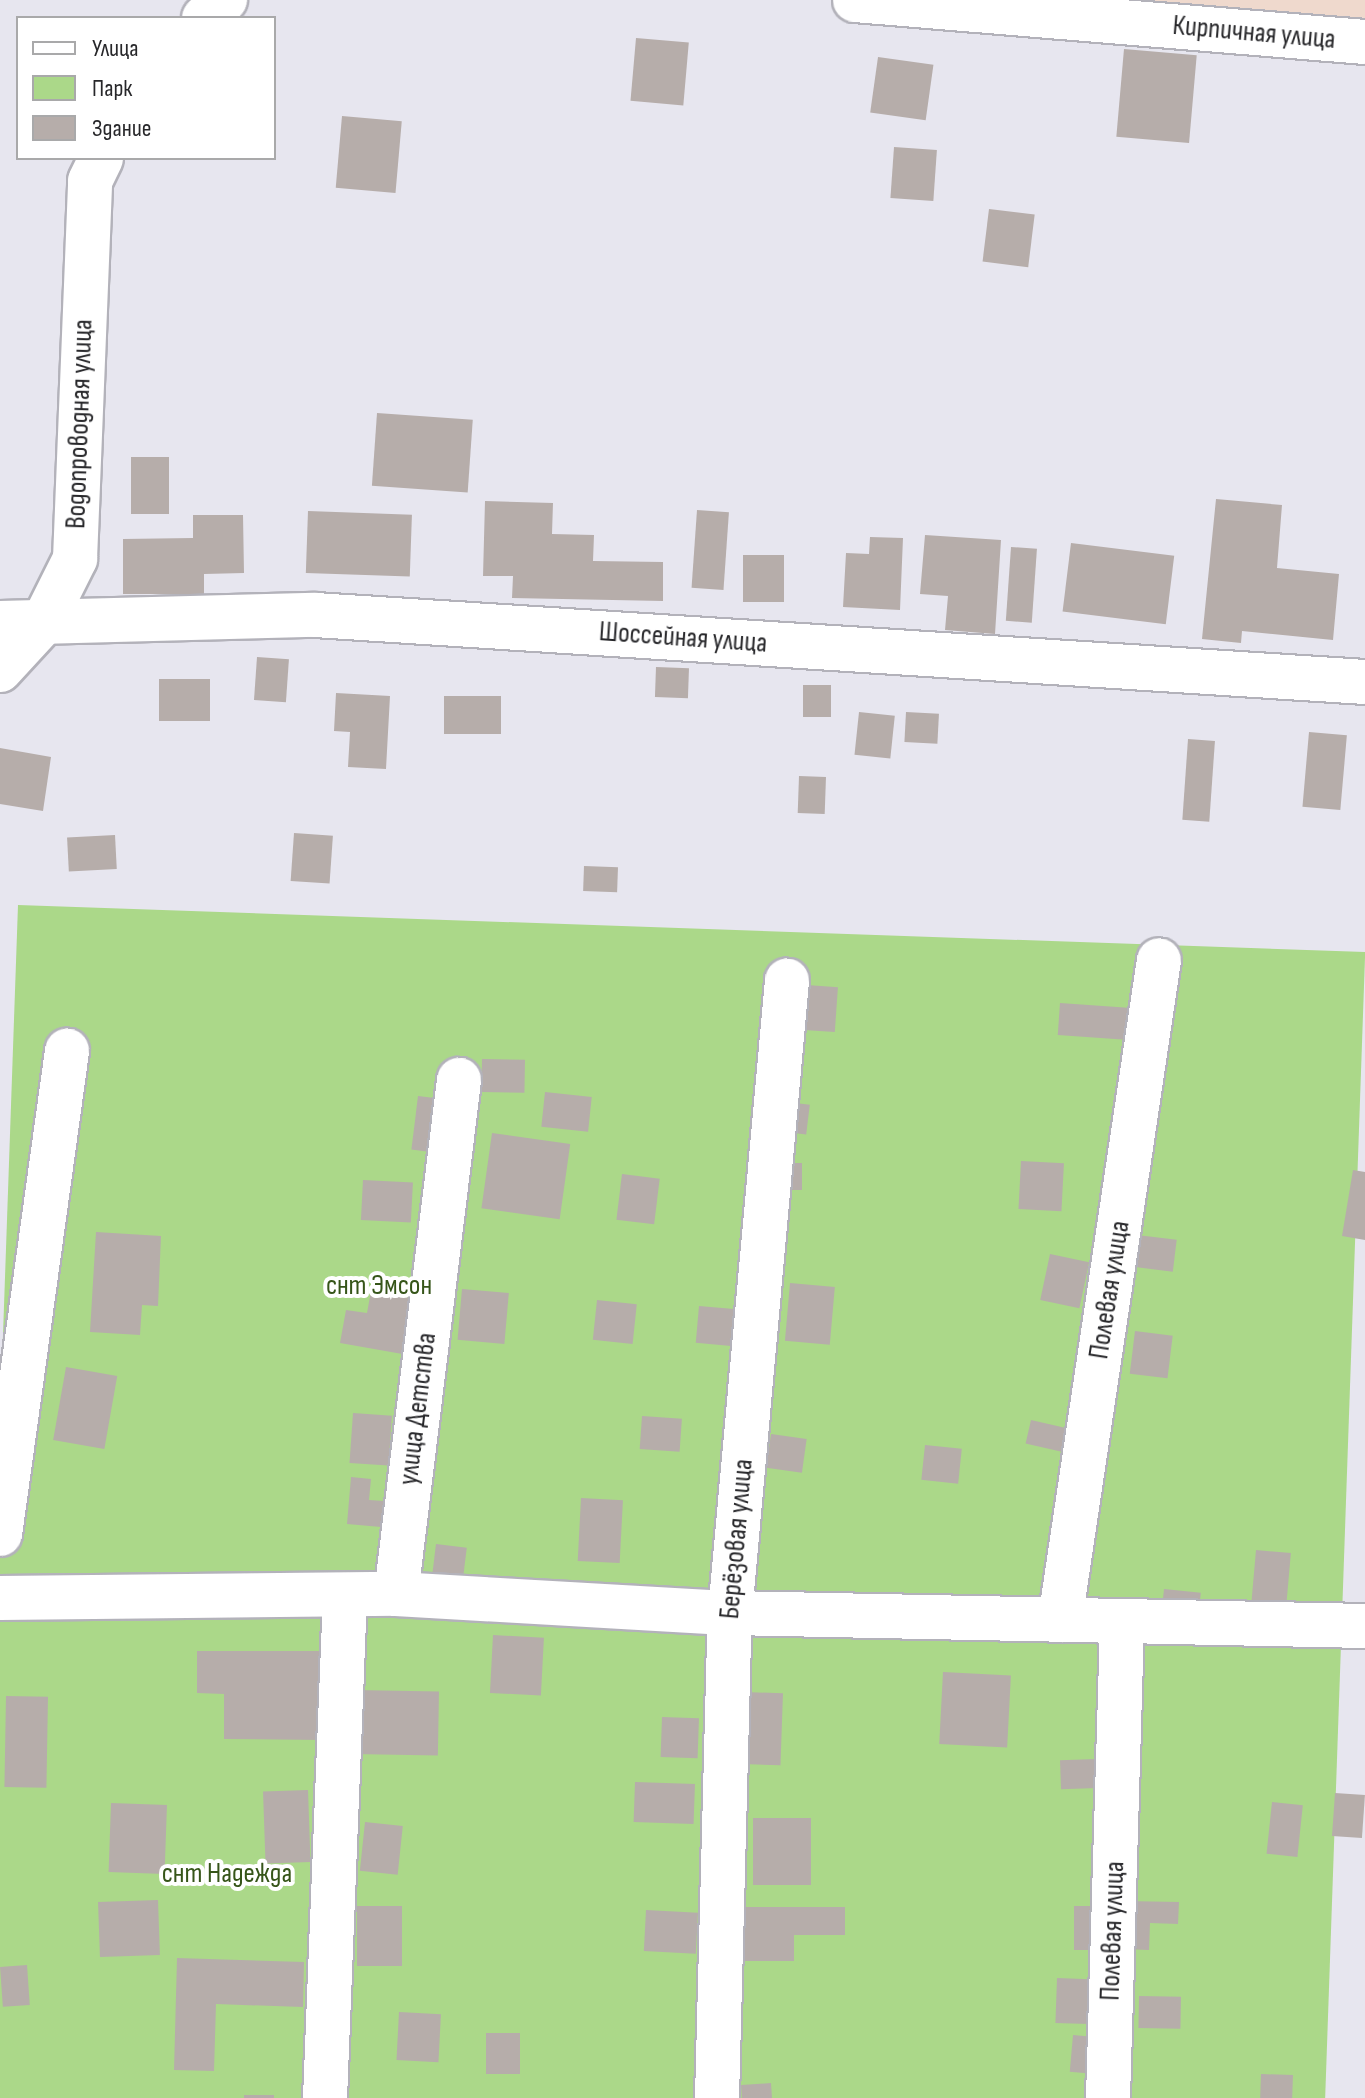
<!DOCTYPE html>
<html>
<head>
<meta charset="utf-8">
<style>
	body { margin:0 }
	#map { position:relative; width:1365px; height:2098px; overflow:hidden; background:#e7e6ef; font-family:"Sofia Sans Condensed",sans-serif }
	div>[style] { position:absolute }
	.industrial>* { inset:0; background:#efd9cd }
	.green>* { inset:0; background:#abd889; transform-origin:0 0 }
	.building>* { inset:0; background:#b6adaa; transform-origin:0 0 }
	.roads { filter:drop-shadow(2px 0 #b3b2ba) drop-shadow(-2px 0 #b3b2ba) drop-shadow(0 2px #b3b2ba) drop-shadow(0 -2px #b3b2ba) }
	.street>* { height:44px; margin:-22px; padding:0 22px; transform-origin:22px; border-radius:22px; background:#fff }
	span { translate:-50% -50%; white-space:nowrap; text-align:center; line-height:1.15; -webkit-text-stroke:8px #fff; paint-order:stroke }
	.street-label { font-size:28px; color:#27272a }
	.park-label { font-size:28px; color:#365519 }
	.legend { position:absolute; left:16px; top:16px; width:260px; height:144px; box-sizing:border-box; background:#fff; border:2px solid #a9a9aa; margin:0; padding:10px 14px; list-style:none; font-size:24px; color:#27272a }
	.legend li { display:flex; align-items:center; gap:16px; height:40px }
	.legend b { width:40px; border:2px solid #a9a9aa }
</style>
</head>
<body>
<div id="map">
	<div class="industrial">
		<i style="clip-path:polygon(1124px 0,1365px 0,1365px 18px)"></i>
	</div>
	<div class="green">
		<i style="left:18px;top:905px;width:1348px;height:1193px;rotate:2deg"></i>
	</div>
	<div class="building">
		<i style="left:636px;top:38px;width:53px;height:63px;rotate:5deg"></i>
		<i style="left:1124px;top:49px;width:73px;height:88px;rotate:5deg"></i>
		<i style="left:878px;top:57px;width:56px;height:56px;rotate:8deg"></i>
		<i style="left:342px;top:116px;width:60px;height:72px;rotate:5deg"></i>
		<i style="left:894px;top:147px;width:43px;height:51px;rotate:4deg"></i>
		<i style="left:989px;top:209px;width:46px;height:53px;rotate:7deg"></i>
		<i style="left:377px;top:413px;width:96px;height:73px;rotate:4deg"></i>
		<i style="left:131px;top:457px;width:38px;height:57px"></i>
		<i style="clip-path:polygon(1216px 499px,1282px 505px,1277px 568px,1339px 574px,1333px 640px,1242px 631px,1241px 643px,1202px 639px)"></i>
		<i style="clip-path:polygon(485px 501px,553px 503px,552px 534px,594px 535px,593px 561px,663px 562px,663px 601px,512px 598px,513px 576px,483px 576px)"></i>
		<i style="left:697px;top:510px;width:32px;height:78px;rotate:4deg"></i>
		<i style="left:308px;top:511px;width:104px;height:62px;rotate:2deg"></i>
		<i style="clip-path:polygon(193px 515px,243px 515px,244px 573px,204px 574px,204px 594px,123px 594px,123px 539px,193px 538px)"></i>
		<i style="clip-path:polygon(925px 535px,1001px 540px,995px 634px,945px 630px,948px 596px,920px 594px)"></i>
		<i style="clip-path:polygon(870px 537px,903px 538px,900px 610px,843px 607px,846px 553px,869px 554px)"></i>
		<i style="left:1071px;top:543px;width:104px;height:69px;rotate:7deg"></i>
		<i style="left:1011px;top:547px;width:26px;height:74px;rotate:4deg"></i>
		<i style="left:743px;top:555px;width:41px;height:47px"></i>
		<i style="left:257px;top:657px;width:32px;height:43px;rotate:4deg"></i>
		<i style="left:656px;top:667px;width:33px;height:30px;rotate:2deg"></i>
		<i style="left:159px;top:679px;width:51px;height:42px"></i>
		<i style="left:803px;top:685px;width:28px;height:32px"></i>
		<i style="clip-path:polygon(336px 693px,390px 696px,386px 769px,348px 767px,350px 732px,334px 731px)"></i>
		<i style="left:444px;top:696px;width:57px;height:38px"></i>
		<i style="left:859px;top:712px;width:36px;height:43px;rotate:6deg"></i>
		<i style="left:906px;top:712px;width:33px;height:30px;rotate:3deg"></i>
		<i style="left:1309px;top:732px;width:38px;height:75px;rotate:5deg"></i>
		<i style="left:1188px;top:739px;width:27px;height:81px;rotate:4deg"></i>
		<i style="clip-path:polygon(0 748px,51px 757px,43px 811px,0 804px)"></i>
		<i style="left:799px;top:776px;width:27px;height:37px;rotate:2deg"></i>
		<i style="left:294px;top:833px;width:39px;height:48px;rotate:4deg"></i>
		<i style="left:115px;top:835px;width:34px;height:48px;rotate:87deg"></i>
		<i style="left:584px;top:866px;width:34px;height:25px;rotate:2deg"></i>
		<i style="left:807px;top:985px;width:31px;height:45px;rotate:4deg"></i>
		<i style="left:1060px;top:1003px;width:75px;height:32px;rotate:4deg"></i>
		<i style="left:482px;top:1059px;width:43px;height:33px;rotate:1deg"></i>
		<i style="left:545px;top:1092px;width:47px;height:35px;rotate:6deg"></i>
		<i style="left:418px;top:1096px;width:25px;height:54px;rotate:7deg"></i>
		<i style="left:787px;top:1102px;width:23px;height:30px;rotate:7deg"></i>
		<i style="left:492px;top:1133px;width:79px;height:76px;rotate:8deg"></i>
		<i style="left:1021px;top:1161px;width:43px;height:48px;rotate:3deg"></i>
		<i style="left:783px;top:1163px;width:19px;height:27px"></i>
		<i style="clip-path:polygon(1353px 1170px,1365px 1172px,1365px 1240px,1342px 1236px)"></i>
		<i style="left:622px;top:1174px;width:38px;height:46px;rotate:7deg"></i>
		<i style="left:363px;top:1180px;width:50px;height:40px;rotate:3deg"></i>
		<i style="clip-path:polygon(96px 1232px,161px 1236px,158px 1306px,142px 1305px,140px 1335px,90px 1332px)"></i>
		<i style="left:1137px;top:1235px;width:40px;height:32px;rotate:7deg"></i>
		<i style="left:1050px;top:1254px;width:40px;height:47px;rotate:12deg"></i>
		<i style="left:790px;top:1283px;width:45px;height:58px;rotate:5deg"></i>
		<i style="left:462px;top:1289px;width:47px;height:51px;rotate:5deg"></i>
		<i style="clip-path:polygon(371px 1291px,417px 1299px,408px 1355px,340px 1343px,346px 1310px,367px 1313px)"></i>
		<i style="left:597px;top:1300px;width:40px;height:40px;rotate:6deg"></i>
		<i style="left:699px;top:1306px;width:38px;height:37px;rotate:5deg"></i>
		<i style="left:1135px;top:1331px;width:38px;height:43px;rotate:7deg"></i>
		<i style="left:66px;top:1367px;width:52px;height:74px;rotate:10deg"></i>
		<i style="left:353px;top:1413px;width:39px;height:50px;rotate:4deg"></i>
		<i style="left:642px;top:1416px;width:40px;height:33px;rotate:4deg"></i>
		<i style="left:1031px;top:1420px;width:37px;height:24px;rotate:13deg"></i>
		<i style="left:771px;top:1434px;width:36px;height:34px;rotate:8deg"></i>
		<i style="left:925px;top:1445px;width:37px;height:35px;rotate:6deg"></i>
		<i style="clip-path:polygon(351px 1477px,371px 1479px,369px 1500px,384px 1501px,381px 1527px,347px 1524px)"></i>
		<i style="left:581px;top:1498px;width:42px;height:63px;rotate:3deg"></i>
		<i style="left:436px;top:1544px;width:31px;height:35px;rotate:7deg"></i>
		<i style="left:1256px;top:1550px;width:35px;height:51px;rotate:5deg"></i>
		<i style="left:1164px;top:1589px;width:37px;height:23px;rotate:6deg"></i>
		<i style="left:493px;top:1635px;width:51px;height:58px;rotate:3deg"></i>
		<i style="clip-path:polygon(197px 1651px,324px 1651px,324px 1740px,224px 1739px,224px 1694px,197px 1693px)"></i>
		<i style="left:943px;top:1672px;width:68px;height:72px;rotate:3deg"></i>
		<i style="left:354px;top:1690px;width:85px;height:64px;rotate:1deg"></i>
		<i style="left:745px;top:1692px;width:38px;height:72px;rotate:2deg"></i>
		<i style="left:6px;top:1696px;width:42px;height:91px;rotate:1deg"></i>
		<i style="left:662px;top:1717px;width:37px;height:40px;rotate:2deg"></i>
		<i style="left:1096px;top:1759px;width:29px;height:36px;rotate:88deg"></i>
		<i style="left:635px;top:1782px;width:60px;height:40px;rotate:2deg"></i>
		<i style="left:308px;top:1790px;width:72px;height:45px;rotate:88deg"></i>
		<i style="left:1335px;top:1793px;width:30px;height:43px;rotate:4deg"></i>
		<i style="left:1272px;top:1802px;width:31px;height:52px;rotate:6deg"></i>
		<i style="left:111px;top:1803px;width:56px;height:69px;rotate:2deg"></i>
		<i style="left:753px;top:1818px;width:58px;height:67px"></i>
		<i style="left:365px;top:1822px;width:38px;height:49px;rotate:6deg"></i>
		<i style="left:158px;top:1900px;width:55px;height:60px;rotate:88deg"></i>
		<i style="clip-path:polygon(1124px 1901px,1179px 1902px,1178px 1924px,1150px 1923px,1149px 1950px,1123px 1949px)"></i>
		<i style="left:357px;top:1906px;width:45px;height:60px"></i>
		<i style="left:1074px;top:1906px;width:26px;height:44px"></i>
		<i style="clip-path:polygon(743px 1907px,845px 1907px,845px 1935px,794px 1935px,794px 1961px,743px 1961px)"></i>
		<i style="left:646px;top:1910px;width:52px;height:41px;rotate:3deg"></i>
		<i style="clip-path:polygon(177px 1958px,304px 1962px,303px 2007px,216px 2004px,214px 2071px,174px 2070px)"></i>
		<i style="left:27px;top:1965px;width:40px;height:27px;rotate:86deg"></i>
		<i style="left:1057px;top:1978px;width:33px;height:45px;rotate:2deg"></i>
		<i style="left:1139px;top:1996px;width:42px;height:32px;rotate:1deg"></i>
		<i style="left:399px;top:2012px;width:42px;height:48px;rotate:3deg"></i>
		<i style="left:486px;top:2033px;width:34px;height:41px"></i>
		<i style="left:1073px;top:2035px;width:25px;height:37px;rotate:5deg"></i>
		<i style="left:1261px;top:2074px;width:32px;height:24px;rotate:2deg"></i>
		<i style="left:771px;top:2083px;width:15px;height:30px;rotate:86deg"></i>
		<i style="left:244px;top:2095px;width:30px;height:3px"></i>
	</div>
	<div class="roads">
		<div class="street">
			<i style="left:855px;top:0;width:512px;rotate:4.71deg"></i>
			<i style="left:204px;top:18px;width:28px;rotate:-41deg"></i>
			<i style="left:0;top:623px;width:315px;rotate:-1.5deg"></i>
			<i style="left:315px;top:615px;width:1052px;rotate:3.65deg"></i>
			<i style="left:0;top:670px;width:64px;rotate:-47.5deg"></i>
			<i style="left:43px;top:623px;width:72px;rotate:-63.4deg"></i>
			<i style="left:75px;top:559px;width:378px;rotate:-87.7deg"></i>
			<i style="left:90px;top:181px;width:25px;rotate:-64deg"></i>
			<i style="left:0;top:1534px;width:488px;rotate:-82.1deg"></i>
			<i style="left:396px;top:1594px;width:518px;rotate:-83.01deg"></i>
			<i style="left:0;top:1598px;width:396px;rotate:-0.6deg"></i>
			<i style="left:396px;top:1594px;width:335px;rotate:3.3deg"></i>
			<i style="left:730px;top:1613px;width:635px;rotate:1.17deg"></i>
			<i style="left:1060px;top:1620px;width:667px;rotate:-81.47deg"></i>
			<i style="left:325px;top:2098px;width:503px;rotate:-87.72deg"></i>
			<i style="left:717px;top:2098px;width:485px;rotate:-88.5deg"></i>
			<i style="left:730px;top:1613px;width:635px;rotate:-84.85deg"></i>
			<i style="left:1108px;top:2098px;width:477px;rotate:-88.3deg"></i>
		</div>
	</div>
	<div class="street-label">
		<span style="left:1254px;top:33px;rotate:5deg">Кирпичная улица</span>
		<span style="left:80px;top:424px;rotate:-88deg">Водопроводная улица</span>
		<span style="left:683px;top:638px;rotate:4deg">Шоссейная улица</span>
		<span style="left:1110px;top:1290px;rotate:-81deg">Полевая улица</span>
		<span style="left:418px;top:1409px;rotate:-83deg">улица Детства</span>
		<span style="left:737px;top:1539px;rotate:-85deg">Берёзовая улица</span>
		<span style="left:1113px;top:1931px;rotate:-88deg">Полевая улица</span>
	</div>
	<div class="park-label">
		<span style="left:379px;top:1286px">снт Эмсон</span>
		<span style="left:227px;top:1874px">снт Надежда</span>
	</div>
	<ul class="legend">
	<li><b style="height:10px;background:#fff"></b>Улица</li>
	<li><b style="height:22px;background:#abd889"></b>Парк</li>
	<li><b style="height:22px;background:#b6adaa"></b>Здание</li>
	</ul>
</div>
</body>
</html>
